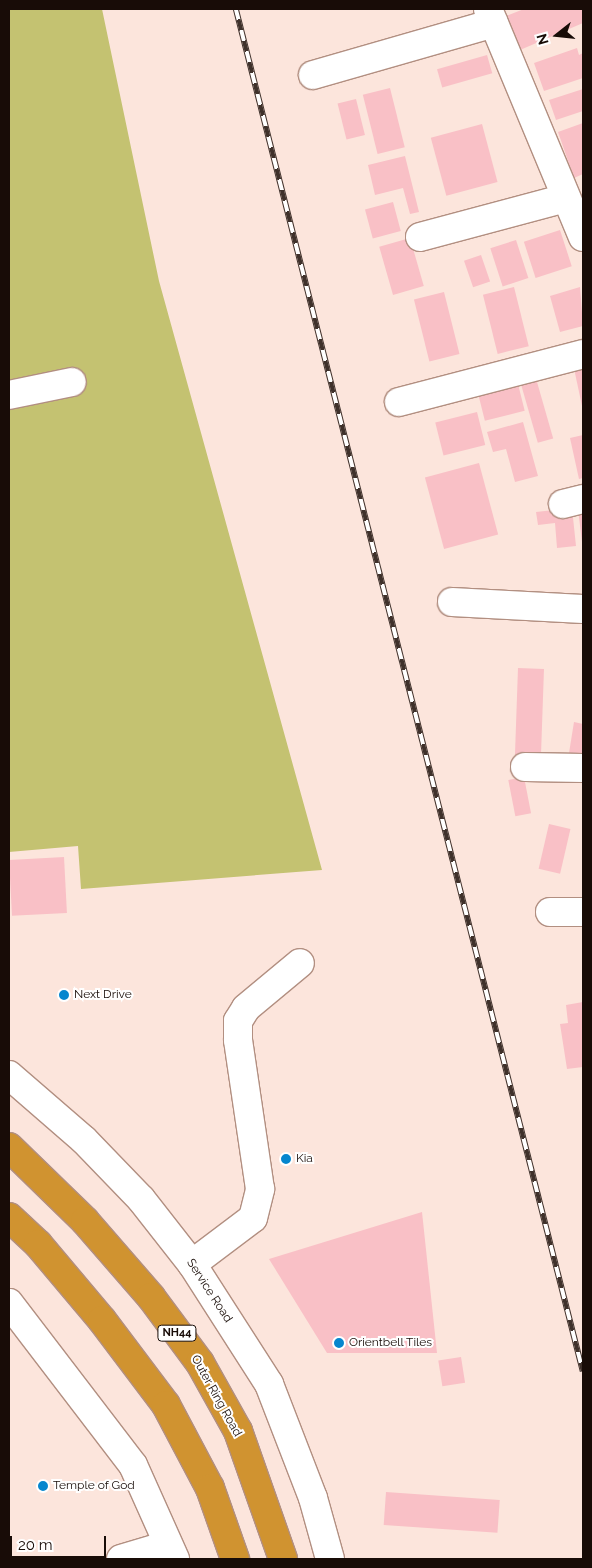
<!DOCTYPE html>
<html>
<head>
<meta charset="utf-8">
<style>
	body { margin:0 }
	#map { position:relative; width:592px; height:1568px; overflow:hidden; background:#fce5dc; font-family:Raleway,sans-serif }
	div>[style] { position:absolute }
	.green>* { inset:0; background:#c4c271 }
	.building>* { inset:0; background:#f9c0c6; transform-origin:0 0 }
	.roads { filter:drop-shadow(1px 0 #b28f81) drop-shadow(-1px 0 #b28f81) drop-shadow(0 1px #b28f81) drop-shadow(0 -1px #b28f81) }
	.minor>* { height:28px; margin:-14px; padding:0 14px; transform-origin:14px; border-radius:14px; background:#fff }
	.highway>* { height:28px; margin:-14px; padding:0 14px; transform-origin:14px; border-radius:14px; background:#d09330 }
	.rail>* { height:5.5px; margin-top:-2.75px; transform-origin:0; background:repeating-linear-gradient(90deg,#fff 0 11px,#3f312b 0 22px); box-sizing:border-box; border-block:1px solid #3f312b }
	.dots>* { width:14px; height:14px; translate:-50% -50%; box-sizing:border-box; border:2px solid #fff; border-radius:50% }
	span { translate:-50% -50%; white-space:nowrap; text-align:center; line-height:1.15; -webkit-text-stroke:4px #fff; paint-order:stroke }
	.shield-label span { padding:1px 4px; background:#fff; border:1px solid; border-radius:4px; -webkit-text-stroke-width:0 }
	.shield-label { font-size:11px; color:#180c07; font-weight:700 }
	.poi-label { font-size:12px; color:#180c07 }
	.left { translate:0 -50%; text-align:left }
	.street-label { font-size:12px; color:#180c07 }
	.frame { position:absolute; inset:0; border:10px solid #180c07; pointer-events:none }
	.north { position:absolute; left:532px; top:10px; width:50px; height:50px; -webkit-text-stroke:4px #fff; paint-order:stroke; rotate:254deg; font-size:14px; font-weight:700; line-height:20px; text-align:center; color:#180c07 }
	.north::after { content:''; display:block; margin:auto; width:18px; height:22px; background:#180c07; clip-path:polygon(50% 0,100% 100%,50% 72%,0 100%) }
	.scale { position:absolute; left:10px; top:1536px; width:96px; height:22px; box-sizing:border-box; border:2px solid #180c07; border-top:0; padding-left:6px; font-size:15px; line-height:18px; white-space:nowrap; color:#180c07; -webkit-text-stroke:4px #fff; paint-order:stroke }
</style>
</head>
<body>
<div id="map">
	<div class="green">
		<i style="clip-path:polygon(9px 9px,102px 9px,159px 281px,322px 870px,81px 889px,78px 846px,9px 852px)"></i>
	</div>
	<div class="building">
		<i style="clip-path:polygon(524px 9px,583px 9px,583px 23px,520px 50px,506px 16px)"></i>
		<i style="clip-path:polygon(577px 48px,579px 55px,583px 53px,583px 78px,544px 91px,534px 63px)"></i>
		<i style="left:487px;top:55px;width:19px;height:52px;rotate:74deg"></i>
		<i style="left:390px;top:88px;width:61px;height:28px;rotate:76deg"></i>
		<i style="clip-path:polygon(583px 89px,583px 111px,556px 120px,549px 100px)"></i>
		<i style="left:356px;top:99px;width:37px;height:19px;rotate:76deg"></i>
		<i style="clip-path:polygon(583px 123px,583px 174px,574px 178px,558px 132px)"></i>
		<i style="left:482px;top:124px;width:60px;height:53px;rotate:75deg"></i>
		<i style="clip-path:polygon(405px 156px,419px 212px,410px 214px,403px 188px,375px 195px,368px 165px)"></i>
		<i style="left:393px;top:202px;width:30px;height:29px;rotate:75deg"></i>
		<i style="left:560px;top:230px;width:38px;height:38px;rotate:72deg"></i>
		<i style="left:410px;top:238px;width:50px;height:32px;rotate:74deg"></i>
		<i style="left:516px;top:240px;width:40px;height:27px;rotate:72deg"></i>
		<i style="left:481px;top:255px;width:28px;height:18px;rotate:71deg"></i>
		<i style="left:514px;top:287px;width:61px;height:32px;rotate:76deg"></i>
		<i style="clip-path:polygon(580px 287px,583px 326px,560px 332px,550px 296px)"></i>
		<i style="left:444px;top:292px;width:64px;height:31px;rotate:76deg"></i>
		<i style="clip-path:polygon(583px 357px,583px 406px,582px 406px,572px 359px)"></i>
		<i style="left:515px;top:372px;width:40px;height:41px;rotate:76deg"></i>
		<i style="left:535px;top:375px;width:66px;height:16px;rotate:74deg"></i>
		<i style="left:477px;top:412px;width:34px;height:43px;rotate:76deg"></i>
		<i style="clip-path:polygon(523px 422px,538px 476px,515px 482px,506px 449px,493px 452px,487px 432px)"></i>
		<i style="clip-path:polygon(583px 435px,583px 478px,579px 479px,570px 438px)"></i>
		<i style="left:479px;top:463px;width:74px;height:56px;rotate:75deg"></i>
		<i style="clip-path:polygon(572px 508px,576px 546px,557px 548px,555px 523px,538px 525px,536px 512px)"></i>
		<i style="clip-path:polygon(583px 508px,583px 542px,582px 542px,578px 509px)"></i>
		<i style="left:518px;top:668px;width:26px;height:95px;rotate:2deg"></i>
		<i style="clip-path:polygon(574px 722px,583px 724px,583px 755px,569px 753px)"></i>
		<i style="left:524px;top:777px;width:37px;height:16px;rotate:79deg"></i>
		<i style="left:549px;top:824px;width:22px;height:46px;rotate:13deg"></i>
		<i style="left:64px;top:857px;width:56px;height:55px;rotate:87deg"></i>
		<i style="clip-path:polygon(583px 1002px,583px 1067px,567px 1069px,560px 1024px,568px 1023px,566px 1005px)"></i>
		<i style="clip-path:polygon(422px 1212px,437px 1353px,327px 1353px,269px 1259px)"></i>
		<i style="left:461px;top:1357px;width:26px;height:23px;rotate:81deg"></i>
		<i style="left:386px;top:1492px;width:114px;height:33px;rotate:4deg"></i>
	</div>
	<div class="roads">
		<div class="minor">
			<i style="left:488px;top:9px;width:247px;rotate:67.4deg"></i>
			<i style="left:313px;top:75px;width:188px;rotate:-16deg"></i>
			<i style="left:420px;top:237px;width:151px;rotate:-15deg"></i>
			<i style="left:9px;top:395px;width:64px;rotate:-11.7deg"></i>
			<i style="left:399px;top:402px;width:190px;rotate:-14.6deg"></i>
			<i style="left:563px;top:504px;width:21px;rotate:-14deg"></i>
			<i style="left:452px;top:602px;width:131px;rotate:3.1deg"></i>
			<i style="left:525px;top:767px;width:58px;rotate:1deg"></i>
			<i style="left:550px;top:912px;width:33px"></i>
			<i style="left:9px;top:1075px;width:99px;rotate:40.9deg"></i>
			<i style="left:84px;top:1140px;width:82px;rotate:46deg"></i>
			<i style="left:141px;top:1199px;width:83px;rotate:51.9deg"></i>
			<i style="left:192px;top:1264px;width:143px;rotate:57.3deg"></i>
			<i style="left:269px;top:1384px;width:122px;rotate:68.9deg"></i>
			<i style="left:313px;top:1498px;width:63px;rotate:74.4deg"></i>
			<i style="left:192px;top:1264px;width:76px;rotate:-37deg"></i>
			<i style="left:253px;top:1218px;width:30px;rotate:-76deg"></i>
			<i style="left:260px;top:1189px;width:151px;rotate:-98.4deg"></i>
			<i style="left:238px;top:1040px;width:19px;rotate:-90deg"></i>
			<i style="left:238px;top:1021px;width:15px;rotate:-58deg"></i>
			<i style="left:246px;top:1008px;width:70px;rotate:-39.8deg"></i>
			<i style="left:9px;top:1303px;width:204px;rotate:52.6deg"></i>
			<i style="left:133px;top:1465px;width:103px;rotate:65.9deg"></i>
			<i style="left:121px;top:1559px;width:49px;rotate:-16.6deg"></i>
		</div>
		<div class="highway">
			<i style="left:9px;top:1147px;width:106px;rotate:44.2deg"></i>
			<i style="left:85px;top:1221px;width:101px;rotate:49deg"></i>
			<i style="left:151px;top:1297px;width:82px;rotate:53.4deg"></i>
			<i style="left:200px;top:1363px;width:78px;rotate:60.8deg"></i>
			<i style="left:238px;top:1431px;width:136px;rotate:70.6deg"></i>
			<i style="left:9px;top:1217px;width:40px;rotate:43deg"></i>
			<i style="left:38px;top:1244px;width:99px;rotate:49.9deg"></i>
			<i style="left:102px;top:1320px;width:106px;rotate:53deg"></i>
			<i style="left:166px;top:1405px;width:94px;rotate:62.1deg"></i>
			<i style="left:210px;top:1488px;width:75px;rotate:70.6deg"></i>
		</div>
	</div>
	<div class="rail">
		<i style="left:236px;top:9px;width:1406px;rotate:75.71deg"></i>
	</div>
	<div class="dots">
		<i style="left:64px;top:995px;background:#0686ce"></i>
		<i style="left:286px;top:1159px;background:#0686ce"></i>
		<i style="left:339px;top:1343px;background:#0686ce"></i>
		<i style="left:43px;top:1486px;background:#0686ce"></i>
	</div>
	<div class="shield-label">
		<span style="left:177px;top:1333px">NH44</span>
	</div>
	<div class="poi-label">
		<span class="left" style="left:74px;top:995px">Next Drive</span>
		<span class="left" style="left:296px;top:1159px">Kia</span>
		<span class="left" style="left:349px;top:1343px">Orientbell Tiles</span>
		<span class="left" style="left:53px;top:1486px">Temple of God</span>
	</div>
	<div class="street-label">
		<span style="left:209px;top:1291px;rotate:57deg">Service Road</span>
		<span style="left:216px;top:1396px;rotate:61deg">Outer Ring Road</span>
	</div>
	<div class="frame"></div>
	<div class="north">N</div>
	<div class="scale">20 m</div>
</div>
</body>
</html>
